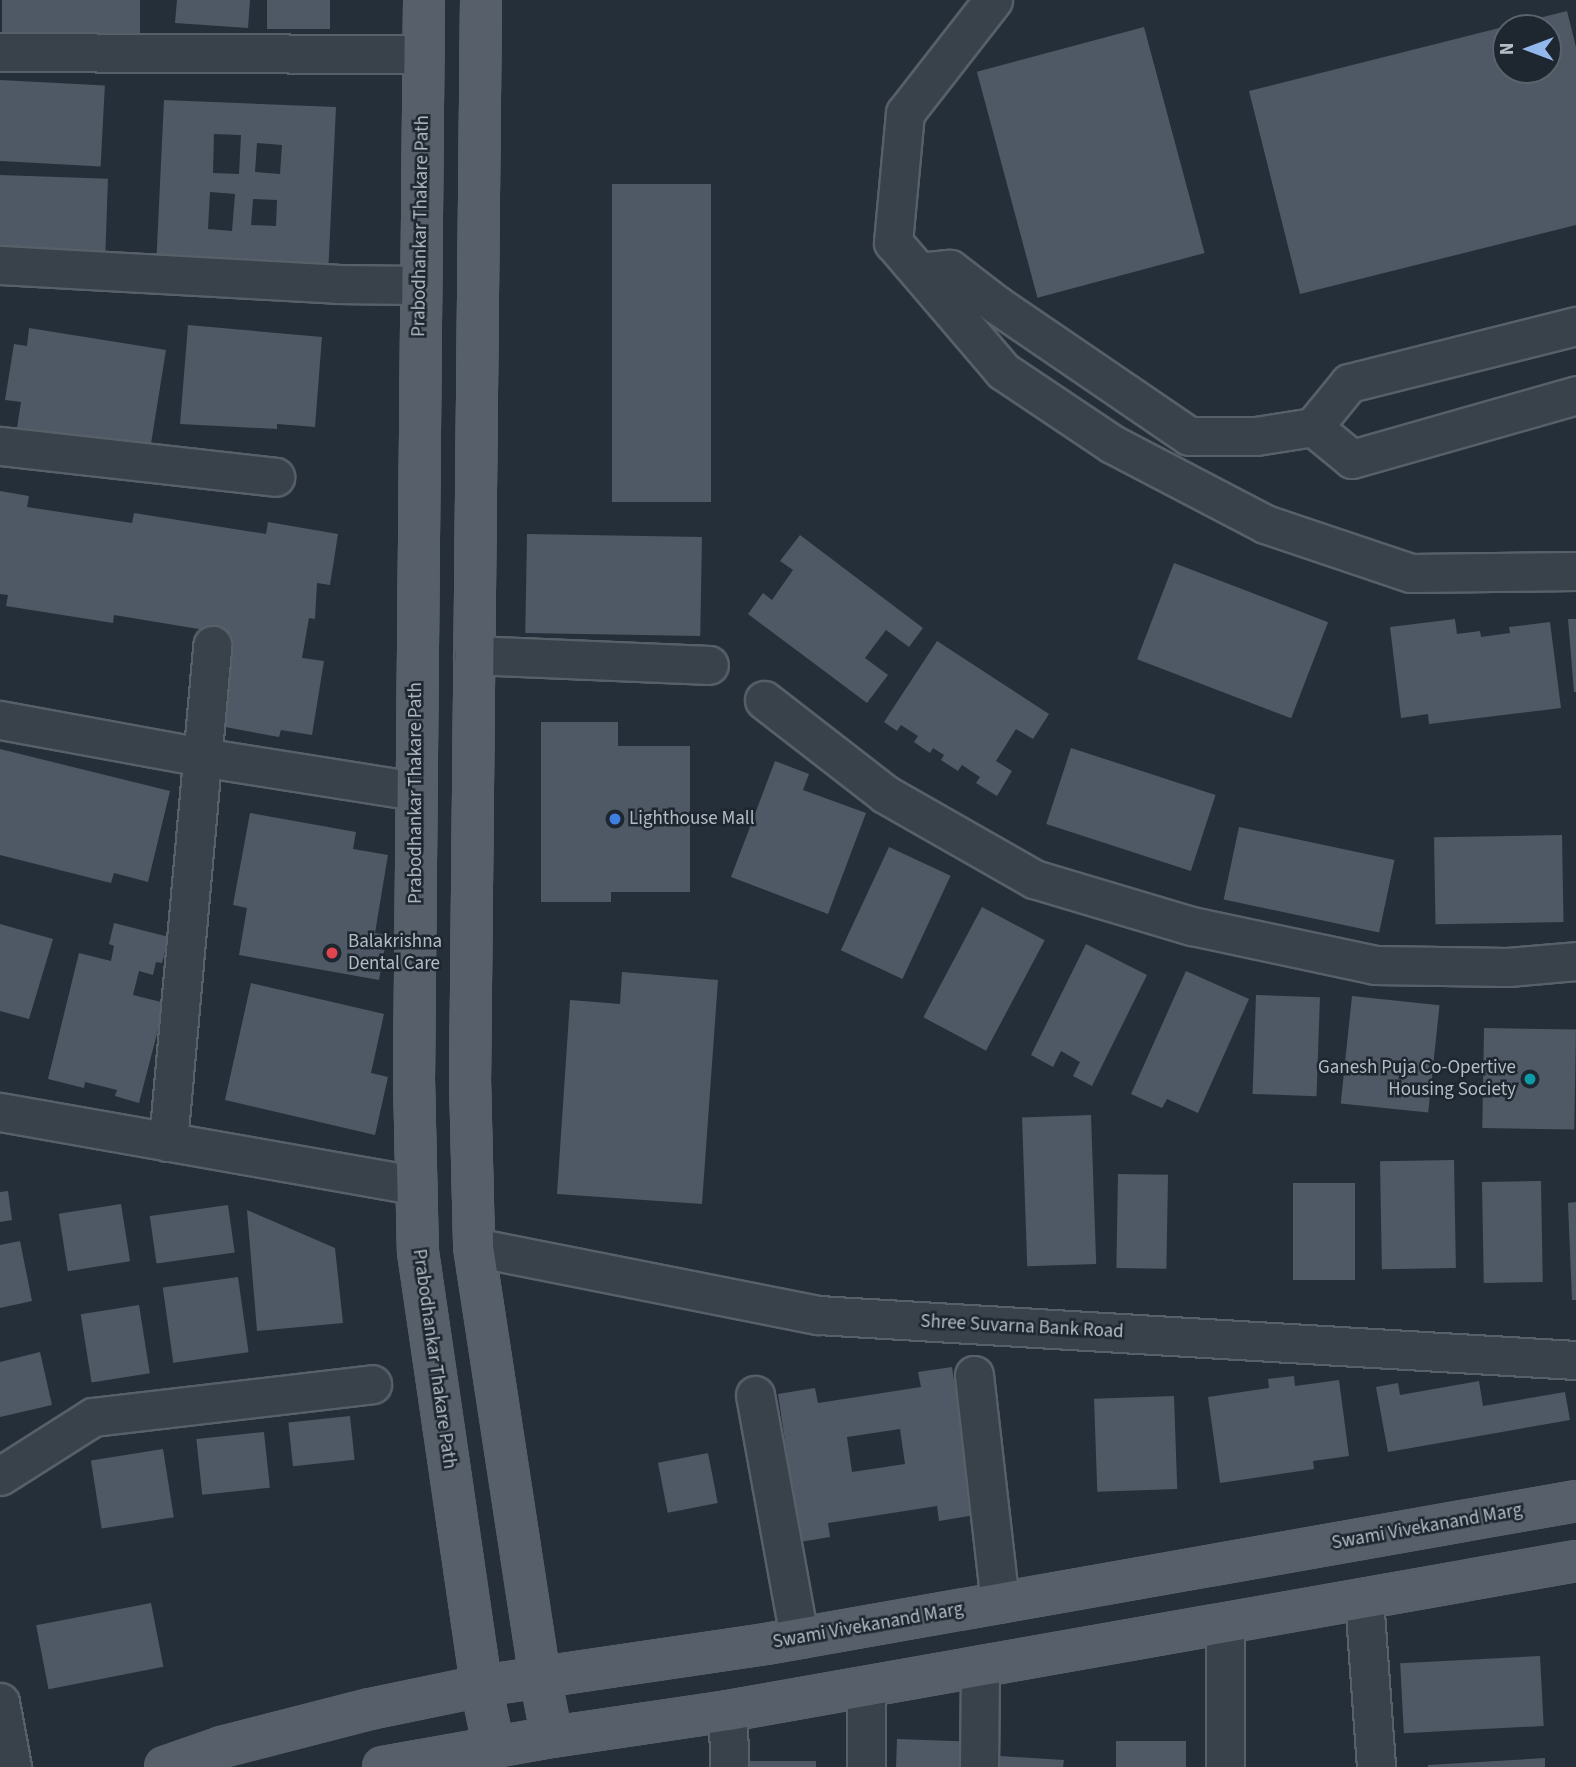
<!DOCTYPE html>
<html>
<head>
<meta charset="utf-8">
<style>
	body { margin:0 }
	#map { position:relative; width:1576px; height:1767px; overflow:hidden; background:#252f39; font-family:"Source Sans 3",sans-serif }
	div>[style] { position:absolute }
	.building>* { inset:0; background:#4e5965; transform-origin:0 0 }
	.roads { filter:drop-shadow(2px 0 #575f68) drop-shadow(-2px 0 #575f68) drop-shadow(0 2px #575f68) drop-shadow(0 -2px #575f68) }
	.minor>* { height:37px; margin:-18.5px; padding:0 18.5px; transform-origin:18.5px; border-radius:18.5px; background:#39414a }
	.major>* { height:38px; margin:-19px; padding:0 19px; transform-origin:19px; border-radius:19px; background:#57606a }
	.dots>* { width:19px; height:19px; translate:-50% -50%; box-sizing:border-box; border:4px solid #1e262f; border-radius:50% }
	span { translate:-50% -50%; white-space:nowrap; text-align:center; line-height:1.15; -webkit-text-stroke:5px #1e262f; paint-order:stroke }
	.street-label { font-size:19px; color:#b4bcc5 }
	.poi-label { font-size:19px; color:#b4bcc5 }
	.left { translate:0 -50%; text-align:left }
	.right { translate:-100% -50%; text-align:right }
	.north { position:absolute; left:1492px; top:14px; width:70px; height:70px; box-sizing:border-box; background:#1e262f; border:2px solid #5a626b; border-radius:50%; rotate:270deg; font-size:19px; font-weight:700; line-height:28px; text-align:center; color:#b4bcc5 }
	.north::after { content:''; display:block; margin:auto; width:24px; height:32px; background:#93b9ec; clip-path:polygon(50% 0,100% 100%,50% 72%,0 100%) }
</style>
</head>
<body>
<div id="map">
	<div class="building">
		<i style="left:2px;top:0;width:138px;height:40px"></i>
		<i style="clip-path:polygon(177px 0,250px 0,248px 28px,175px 23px)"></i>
		<i style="left:267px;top:0;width:63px;height:29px"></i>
		<i style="clip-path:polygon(evenodd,1567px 11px,1576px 47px,1576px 225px,1300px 294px,1249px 91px,1567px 11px,1506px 28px,1548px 28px,1548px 70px,1506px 70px,1506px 28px)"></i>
		<i style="left:1144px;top:27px;width:234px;height:173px;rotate:75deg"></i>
		<i style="left:0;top:80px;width:105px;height:81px;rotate:3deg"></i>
		<i style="clip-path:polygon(evenodd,164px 100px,336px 107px,328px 276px,156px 268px,164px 100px,214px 134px,241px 135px,239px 174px,213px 173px,214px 134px,164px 100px,257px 143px,282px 145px,280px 174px,255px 172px,257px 143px,164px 100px,210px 192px,235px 194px,232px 231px,208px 229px,210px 192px,164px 100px,253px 199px,277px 200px,276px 226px,251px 225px,253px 199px)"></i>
		<i style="left:0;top:175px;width:108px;height:82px;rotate:2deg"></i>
		<i style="left:612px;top:184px;width:99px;height:318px"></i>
		<i style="clip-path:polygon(188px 325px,322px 337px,315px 427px,277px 424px,277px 429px,180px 424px)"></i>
		<i style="clip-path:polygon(29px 328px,166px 350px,150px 450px,17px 428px,21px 402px,5px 400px,14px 344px,27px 346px)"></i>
		<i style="clip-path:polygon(0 491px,29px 496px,27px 507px,132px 523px,134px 513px,266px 534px,268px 522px,338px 534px,330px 585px,317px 583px,315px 619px,309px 618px,302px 658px,324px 661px,312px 735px,281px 730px,279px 737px,214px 725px,229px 634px,114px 615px,113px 623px,6px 606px,8px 595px,0 594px)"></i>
		<i style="left:527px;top:534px;width:175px;height:99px;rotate:1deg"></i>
		<i style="clip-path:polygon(800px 535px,923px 628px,909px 647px,886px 630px,865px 658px,888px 675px,867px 703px,748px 614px,763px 593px,772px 600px,793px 570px,780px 561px)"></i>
		<i style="left:1174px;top:563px;width:165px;height:103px;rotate:21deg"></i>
		<i style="clip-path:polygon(1455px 619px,1457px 634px,1480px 631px,1481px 637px,1510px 633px,1509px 627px,1550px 622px,1561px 708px,1429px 724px,1428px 714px,1401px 718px,1390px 627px)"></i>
		<i style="clip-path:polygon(1568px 619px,1576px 619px,1576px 692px,1574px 692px)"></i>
		<i style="clip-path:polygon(937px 641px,1049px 714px,1033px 739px,1016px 729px,996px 761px,1012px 771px,997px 796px,976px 783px,980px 777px,962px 765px,958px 771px,941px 760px,944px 755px,933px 748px,930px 753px,914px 742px,918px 736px,901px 725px,897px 731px,884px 722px)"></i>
		<i style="clip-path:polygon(541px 722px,618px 722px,618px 746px,690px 746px,690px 892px,611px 892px,611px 902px,541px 902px)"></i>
		<i style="left:1071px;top:748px;width:152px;height:80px;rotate:18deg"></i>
		<i style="clip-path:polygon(0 749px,170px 791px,148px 882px,114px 873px,111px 883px,0 855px)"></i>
		<i style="clip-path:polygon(775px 761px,809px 774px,803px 790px,866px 813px,828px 914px,731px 877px)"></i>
		<i style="clip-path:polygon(250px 813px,356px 832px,353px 849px,388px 855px,375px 933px,387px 935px,379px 980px,239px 955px,247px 908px,233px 905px)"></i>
		<i style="left:1239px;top:827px;width:159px;height:74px;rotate:12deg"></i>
		<i style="left:1562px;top:835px;width:87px;height:128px;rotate:89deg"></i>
		<i style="left:889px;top:847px;width:68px;height:114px;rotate:25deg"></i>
		<i style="left:982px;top:907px;width:71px;height:125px;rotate:28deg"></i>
		<i style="clip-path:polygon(114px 923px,169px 937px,162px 963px,156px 962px,153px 975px,139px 971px,133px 995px,165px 1003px,139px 1103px,115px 1096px,117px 1090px,85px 1082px,84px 1088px,48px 1079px,79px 953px,111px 961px,114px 946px,109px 944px)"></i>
		<i style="clip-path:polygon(0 924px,53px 939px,29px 1019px,0 1011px)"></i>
		<i style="clip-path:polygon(1086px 944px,1147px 975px,1092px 1086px,1073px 1076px,1080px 1062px,1061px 1051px,1053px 1067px,1031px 1055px)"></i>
		<i style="clip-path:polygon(1186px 971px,1249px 999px,1198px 1113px,1167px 1099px,1162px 1108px,1131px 1094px)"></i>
		<i style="clip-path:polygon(622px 972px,718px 980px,702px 1204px,557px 1194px,570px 1000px,620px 1004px)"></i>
		<i style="clip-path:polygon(251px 983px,384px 1014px,371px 1073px,388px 1077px,375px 1135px,225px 1100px)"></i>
		<i style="left:1256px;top:995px;width:64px;height:99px;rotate:2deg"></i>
		<i style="left:1352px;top:996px;width:88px;height:108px;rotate:6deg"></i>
		<i style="left:1484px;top:1028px;width:92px;height:100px;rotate:1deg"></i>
		<i style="left:1091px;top:1115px;width:149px;height:69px;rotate:88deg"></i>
		<i style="left:1454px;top:1160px;width:108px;height:74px;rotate:89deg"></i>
		<i style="left:1118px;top:1174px;width:50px;height:94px;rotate:1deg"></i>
		<i style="left:1541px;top:1181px;width:101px;height:59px;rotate:89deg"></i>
		<i style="left:1293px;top:1183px;width:62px;height:97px"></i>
		<i style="clip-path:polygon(8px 1191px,12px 1220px,0 1222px,0 1192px)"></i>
		<i style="clip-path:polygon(1576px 1202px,1576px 1300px,1572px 1300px,1568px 1203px)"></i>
		<i style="left:121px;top:1204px;width:58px;height:63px;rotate:81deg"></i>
		<i style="left:228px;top:1205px;width:48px;height:79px;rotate:82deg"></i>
		<i style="clip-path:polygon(247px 1210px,335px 1248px,343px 1323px,257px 1331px)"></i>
		<i style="clip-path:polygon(20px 1241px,32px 1301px,0 1308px,0 1245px)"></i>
		<i style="left:238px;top:1277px;width:76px;height:76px;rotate:82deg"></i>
		<i style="left:139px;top:1305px;width:69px;height:59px;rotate:81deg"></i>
		<i style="clip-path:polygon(40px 1352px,52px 1405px,0 1417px,0 1362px)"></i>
		<i style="clip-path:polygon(evenodd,952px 1367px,975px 1515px,939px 1521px,937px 1506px,828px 1523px,830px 1537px,800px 1542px,778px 1394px,815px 1388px,818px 1403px,921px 1387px,918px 1372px,952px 1367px,900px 1429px,905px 1464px,852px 1472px,847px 1437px,900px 1429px)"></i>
		<i style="clip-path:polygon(1294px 1376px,1295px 1386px,1339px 1380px,1349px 1456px,1313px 1461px,1314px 1469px,1220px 1483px,1208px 1397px,1269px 1388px,1268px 1379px)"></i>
		<i style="clip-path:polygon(1479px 1381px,1483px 1406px,1565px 1392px,1570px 1420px,1388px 1452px,1376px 1387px,1398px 1383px,1400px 1395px)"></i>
		<i style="left:1174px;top:1396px;width:93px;height:80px;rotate:88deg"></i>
		<i style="left:350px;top:1416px;width:44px;height:62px;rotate:84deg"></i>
		<i style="left:264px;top:1432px;width:56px;height:68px;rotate:84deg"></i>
		<i style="left:163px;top:1449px;width:69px;height:73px;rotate:81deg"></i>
		<i style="left:708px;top:1453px;width:51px;height:51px;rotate:79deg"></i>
		<i style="left:151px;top:1603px;width:65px;height:117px;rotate:79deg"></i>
		<i style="left:1540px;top:1656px;width:70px;height:140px;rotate:87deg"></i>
		<i style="left:897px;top:1739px;width:63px;height:28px;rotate:2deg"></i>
		<i style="left:1116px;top:1741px;width:70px;height:26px"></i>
		<i style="clip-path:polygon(1000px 1756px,1064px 1760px,1063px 1767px,1000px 1767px)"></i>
		<i style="clip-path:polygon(1545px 1758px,1545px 1767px,1428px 1767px,1428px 1765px)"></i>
		<i style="left:748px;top:1761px;width:68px;height:6px"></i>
	</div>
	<div class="roads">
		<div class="minor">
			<i style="left:993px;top:0;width:143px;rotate:127.9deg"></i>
			<i style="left:905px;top:113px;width:130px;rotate:95.3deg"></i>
			<i style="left:893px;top:242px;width:170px;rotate:49.5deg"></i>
			<i style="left:1003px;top:371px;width:131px;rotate:33.8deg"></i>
			<i style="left:1112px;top:444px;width:173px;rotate:27.6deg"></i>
			<i style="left:1265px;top:524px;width:154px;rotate:18.6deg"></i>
			<i style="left:1411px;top:573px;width:165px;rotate:-0.7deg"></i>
			<i style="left:0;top:52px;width:423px;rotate:0.3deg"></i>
			<i style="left:0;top:265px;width:337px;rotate:3.2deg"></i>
			<i style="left:336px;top:284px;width:84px;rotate:0.7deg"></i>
			<i style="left:919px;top:272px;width:31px;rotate:-6deg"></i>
			<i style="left:950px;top:269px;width:59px;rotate:37.5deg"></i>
			<i style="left:997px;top:305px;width:232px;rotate:34.3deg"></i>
			<i style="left:1189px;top:436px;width:67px"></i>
			<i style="left:1256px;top:436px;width:58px;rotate:-9deg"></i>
			<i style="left:1313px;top:427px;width:57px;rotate:-50.7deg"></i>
			<i style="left:1349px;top:383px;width:234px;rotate:-14.1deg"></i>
			<i style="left:1313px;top:427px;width:50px;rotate:39.4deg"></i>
			<i style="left:1352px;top:459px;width:233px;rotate:-15.9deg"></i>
			<i style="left:0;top:446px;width:277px;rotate:6.4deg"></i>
			<i style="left:473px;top:655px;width:236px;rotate:2.4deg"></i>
			<i style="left:764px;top:700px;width:153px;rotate:37.8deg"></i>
			<i style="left:885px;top:794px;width:172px;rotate:29.7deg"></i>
			<i style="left:1034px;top:879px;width:165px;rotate:16.6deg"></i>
			<i style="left:1192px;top:926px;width:187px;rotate:12deg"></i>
			<i style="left:1375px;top:965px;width:133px;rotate:0.9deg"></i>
			<i style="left:1508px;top:967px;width:68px;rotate:-5deg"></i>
			<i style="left:0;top:720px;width:204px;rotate:10.4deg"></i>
			<i style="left:201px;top:757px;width:218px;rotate:9deg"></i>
			<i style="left:0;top:1112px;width:422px;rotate:10deg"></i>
			<i style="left:168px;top:1142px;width:499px;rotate:-84.9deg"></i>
			<i style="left:474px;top:1247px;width:351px;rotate:11.2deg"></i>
			<i style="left:818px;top:1315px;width:759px;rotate:3.4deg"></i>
			<i style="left:974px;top:1375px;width:229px;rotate:83.5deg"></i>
			<i style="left:755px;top:1395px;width:247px;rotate:79.7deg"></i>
			<i style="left:0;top:1476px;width:110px;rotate:-32.4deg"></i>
			<i style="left:93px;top:1417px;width:281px;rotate:-6.7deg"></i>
			<i style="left:1364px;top:1599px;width:167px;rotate:85.9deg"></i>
			<i style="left:866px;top:1686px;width:81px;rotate:90deg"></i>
			<i style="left:0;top:1702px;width:66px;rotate:79.5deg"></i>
			<i style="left:728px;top:1711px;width:56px;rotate:89deg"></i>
			<i style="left:979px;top:1767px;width:101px;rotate:-89.4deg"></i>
			<i style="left:1225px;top:1767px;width:144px;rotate:-90deg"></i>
		</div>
		<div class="major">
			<i style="left:424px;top:0;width:1079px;rotate:90.53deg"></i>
			<i style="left:414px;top:1079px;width:173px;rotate:88.7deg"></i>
			<i style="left:418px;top:1252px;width:439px;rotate:81.7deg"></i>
			<i style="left:481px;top:1686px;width:63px;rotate:78.2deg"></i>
			<i style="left:481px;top:0;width:1079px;rotate:90.58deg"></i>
			<i style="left:470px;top:1079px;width:168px;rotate:88.6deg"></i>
			<i style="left:474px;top:1247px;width:435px;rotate:81.3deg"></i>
			<i style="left:540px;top:1677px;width:61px;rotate:78.7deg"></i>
			<i style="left:165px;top:1767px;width:60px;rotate:-19.3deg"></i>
			<i style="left:222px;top:1747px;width:153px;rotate:-14.4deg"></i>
			<i style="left:370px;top:1709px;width:113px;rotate:-11.7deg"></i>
			<i style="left:481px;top:1686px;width:288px;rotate:-8.4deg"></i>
			<i style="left:766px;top:1644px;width:823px;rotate:-10.01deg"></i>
			<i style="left:383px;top:1767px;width:172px;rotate:-10.1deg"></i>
			<i style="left:552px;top:1737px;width:178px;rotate:-8.4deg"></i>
			<i style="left:728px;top:1711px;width:861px;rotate:-10.03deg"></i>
		</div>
	</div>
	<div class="dots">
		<i style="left:615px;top:819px;background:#3f7fe0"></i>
		<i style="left:332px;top:953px;background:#e0444e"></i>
		<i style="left:1530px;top:1079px;background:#0f9aa8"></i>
	</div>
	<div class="street-label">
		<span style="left:421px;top:226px;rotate:-89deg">Prabodhankar Thakare Path</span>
		<span style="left:416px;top:793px;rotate:-90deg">Prabodhankar Thakare Path</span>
		<span style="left:1022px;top:1327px;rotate:3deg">Shree Suvarna Bank Road</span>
		<span style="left:434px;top:1359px;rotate:82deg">Prabodhankar Thakare Path</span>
		<span style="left:1427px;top:1527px;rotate:-10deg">Swami Vivekanand Marg</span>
		<span style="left:868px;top:1626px;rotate:-10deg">Swami Vivekanand Marg</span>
	</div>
	<div class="poi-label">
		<span class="left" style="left:629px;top:819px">Lighthouse Mall</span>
		<span class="left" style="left:348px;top:953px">Balakrishna<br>Dental Care</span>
		<span class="right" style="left:1516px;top:1079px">Ganesh Puja Co-Opertive<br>Housing Society</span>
	</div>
	<div class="north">N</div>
</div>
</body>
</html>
